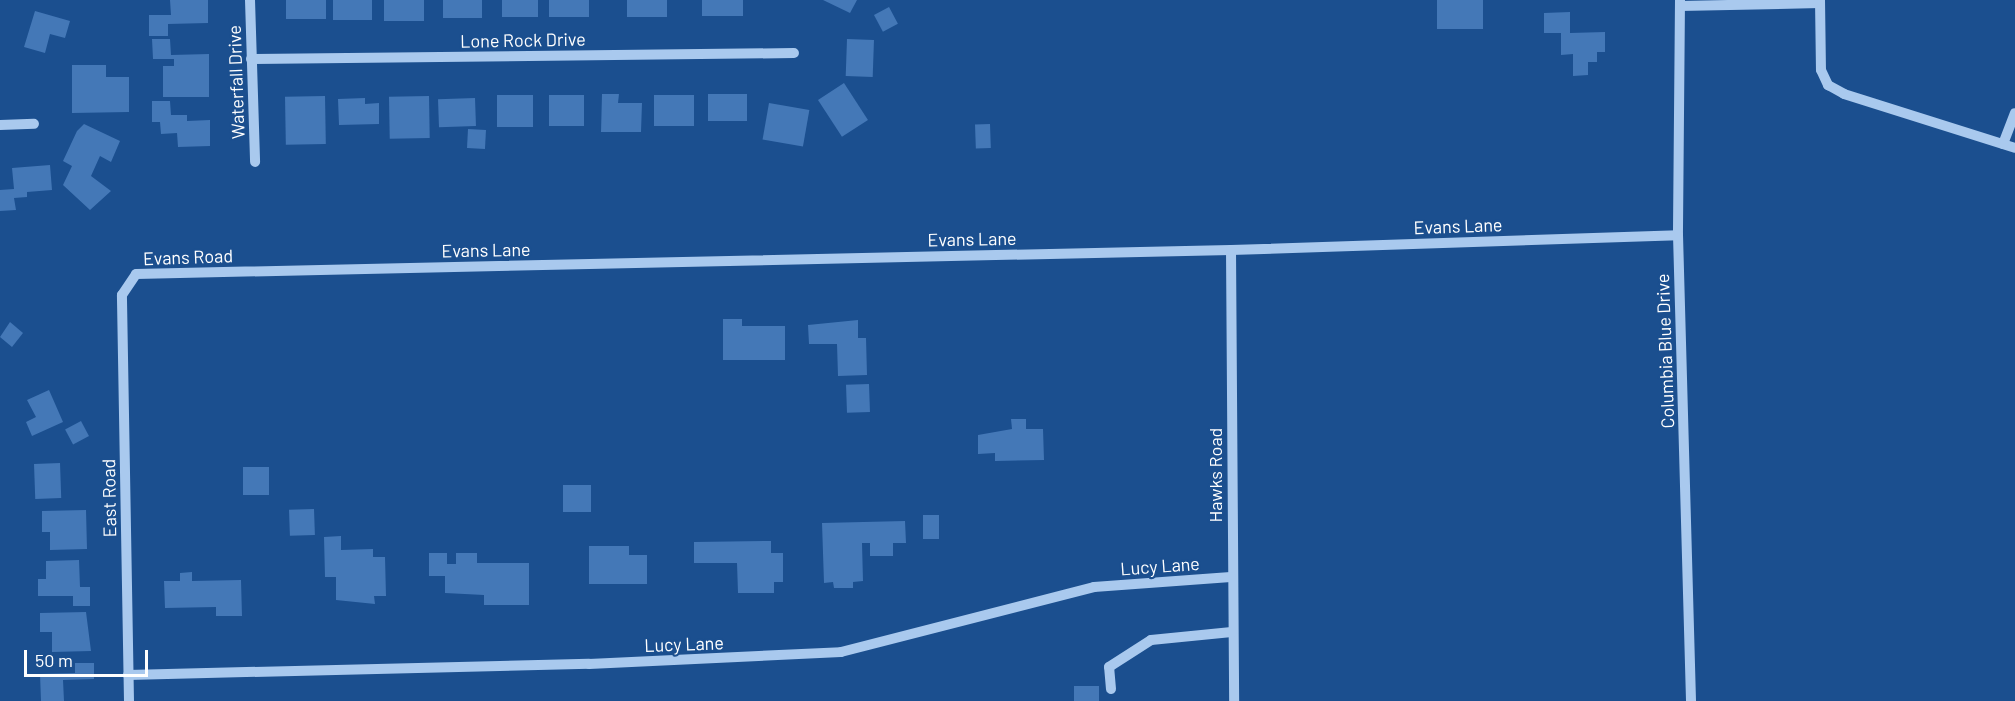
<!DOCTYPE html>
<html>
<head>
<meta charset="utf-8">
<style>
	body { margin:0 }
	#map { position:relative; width:2015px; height:701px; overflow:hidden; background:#1b4f8f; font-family:Barlow,sans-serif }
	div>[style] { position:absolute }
	.building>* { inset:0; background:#4478b7; transform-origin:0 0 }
	.minor>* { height:10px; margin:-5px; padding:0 5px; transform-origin:5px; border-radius:5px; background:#a9c9ee }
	span { translate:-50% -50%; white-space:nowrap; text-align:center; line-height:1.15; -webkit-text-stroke:4.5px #1b4f8f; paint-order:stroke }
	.street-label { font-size:18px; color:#fff }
	.scale { position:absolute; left:24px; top:650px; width:124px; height:27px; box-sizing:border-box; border:3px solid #fff; border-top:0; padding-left:8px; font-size:18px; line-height:21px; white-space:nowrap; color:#fff; -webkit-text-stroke:4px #1b4f8f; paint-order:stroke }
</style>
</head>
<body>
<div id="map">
	<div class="building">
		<i style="clip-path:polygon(170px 0,208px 0,208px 23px,168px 24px,168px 36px,149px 36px,149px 15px,171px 15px)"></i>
		<i style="left:286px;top:0;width:40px;height:19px"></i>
		<i style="left:333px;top:0;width:39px;height:20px"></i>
		<i style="left:384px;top:0;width:40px;height:21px"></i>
		<i style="left:443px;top:0;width:39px;height:18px"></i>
		<i style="left:502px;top:0;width:36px;height:17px"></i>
		<i style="left:549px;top:0;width:40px;height:17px"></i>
		<i style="left:627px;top:0;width:40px;height:17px"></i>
		<i style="left:702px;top:0;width:41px;height:16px"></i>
		<i style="clip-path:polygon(823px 0,857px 0,850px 13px)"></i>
		<i style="left:1437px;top:0;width:46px;height:29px"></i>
		<i style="left:889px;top:7px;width:19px;height:17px;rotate:62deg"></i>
		<i style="clip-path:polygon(35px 11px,70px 21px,65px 38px,50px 34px,45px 53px,24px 47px)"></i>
		<i style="clip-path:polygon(1570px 12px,1570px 33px,1605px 32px,1605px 52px,1597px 52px,1597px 62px,1588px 62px,1588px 75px,1573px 76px,1573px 54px,1561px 55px,1561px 33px,1544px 33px,1544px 13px)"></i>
		<i style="clip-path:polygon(152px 39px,170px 39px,171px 55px,209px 54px,209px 97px,163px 97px,163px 66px,174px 66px,174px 59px,153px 59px)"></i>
		<i style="left:847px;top:39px;width:27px;height:37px;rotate:2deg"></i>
		<i style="clip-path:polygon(72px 65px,106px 65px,106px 77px,129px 77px,129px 112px,72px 113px)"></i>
		<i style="left:844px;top:83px;width:44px;height:31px;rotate:57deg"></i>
		<i style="clip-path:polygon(602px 94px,619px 94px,618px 103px,642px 103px,641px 132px,601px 132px)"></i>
		<i style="left:708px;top:94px;width:39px;height:27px"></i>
		<i style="left:497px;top:95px;width:36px;height:32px"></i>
		<i style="left:549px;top:95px;width:35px;height:31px"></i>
		<i style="left:654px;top:95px;width:40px;height:31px"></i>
		<i style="left:325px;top:96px;width:48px;height:40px;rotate:89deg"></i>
		<i style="left:429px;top:96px;width:42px;height:40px;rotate:89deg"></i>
		<i style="clip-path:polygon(365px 98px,365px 104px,379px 103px,379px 124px,339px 125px,338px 99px)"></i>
		<i style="left:475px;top:98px;width:28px;height:37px;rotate:88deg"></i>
		<i style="clip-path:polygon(152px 101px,170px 101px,171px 115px,187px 115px,187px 121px,210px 120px,210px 146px,178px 147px,177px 133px,161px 134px,160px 122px,152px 122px)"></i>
		<i style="left:769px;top:103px;width:41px;height:37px;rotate:10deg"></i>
		<i style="clip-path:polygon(84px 124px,120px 141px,111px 162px,100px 156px,91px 176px,111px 191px,90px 210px,63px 185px,72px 166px,63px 161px,77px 131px)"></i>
		<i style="left:990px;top:124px;width:24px;height:15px;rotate:88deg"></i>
		<i style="left:468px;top:129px;width:18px;height:19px;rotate:3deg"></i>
		<i style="clip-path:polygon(50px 165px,52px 190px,27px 192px,27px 197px,14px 198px,16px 210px,0 211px,0 190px,14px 189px,12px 168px)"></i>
		<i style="clip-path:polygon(723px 319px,742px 319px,742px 326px,785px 326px,785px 360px,723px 360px)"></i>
		<i style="clip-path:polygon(858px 320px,858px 338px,866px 338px,867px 375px,838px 376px,837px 344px,809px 344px,808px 325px)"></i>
		<i style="clip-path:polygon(10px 322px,23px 333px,12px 347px,0 337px)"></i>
		<i style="left:869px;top:384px;width:28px;height:23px;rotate:88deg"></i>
		<i style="clip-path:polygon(49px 390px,63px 422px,32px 436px,26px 422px,36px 417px,27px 400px)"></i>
		<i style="clip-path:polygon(1011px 419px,1026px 419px,1026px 429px,1043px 429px,1044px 460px,995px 461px,995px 453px,978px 454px,978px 435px,1012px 429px)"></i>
		<i style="left:81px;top:421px;width:17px;height:18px;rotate:62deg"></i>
		<i style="left:60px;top:463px;width:35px;height:26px;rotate:88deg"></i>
		<i style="left:269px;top:467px;width:28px;height:26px;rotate:90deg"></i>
		<i style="left:563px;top:485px;width:28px;height:27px"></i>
		<i style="left:314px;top:509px;width:26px;height:25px;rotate:88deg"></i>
		<i style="clip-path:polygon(86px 510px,87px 549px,50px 550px,50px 532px,42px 532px,42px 511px)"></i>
		<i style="left:923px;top:515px;width:16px;height:24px"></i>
		<i style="clip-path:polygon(905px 521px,906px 543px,893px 543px,893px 556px,870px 556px,870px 543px,862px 543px,863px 581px,853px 582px,853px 588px,834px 588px,833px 582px,824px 583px,822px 523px)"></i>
		<i style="clip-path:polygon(341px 536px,341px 550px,373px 549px,373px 557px,385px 557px,386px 596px,374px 596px,375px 604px,336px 600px,336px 577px,325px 577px,324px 537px)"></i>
		<i style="clip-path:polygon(771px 541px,771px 553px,783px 553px,783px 582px,774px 582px,774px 593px,738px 593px,737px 563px,694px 563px,694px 542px)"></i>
		<i style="clip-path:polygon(589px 546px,629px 546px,629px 555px,647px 555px,647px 584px,589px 584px)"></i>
		<i style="clip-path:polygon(429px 553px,447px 553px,447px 564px,456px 564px,456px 553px,477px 553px,477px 563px,529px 563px,529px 605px,484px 605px,484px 595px,445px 593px,445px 576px,429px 576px)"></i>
		<i style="clip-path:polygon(79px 560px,80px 587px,90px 587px,90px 606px,73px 606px,73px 596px,38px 596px,38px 579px,46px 579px,46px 561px)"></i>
		<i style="clip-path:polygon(192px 572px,192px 581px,241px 580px,242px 616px,216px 616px,216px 607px,165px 608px,164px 581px,180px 581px,180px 573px)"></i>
		<i style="clip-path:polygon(86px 612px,91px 651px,52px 652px,52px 632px,40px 632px,40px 613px)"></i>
		<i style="clip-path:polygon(75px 663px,94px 663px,94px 679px,63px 680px,64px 701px,41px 701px,40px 674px,75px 673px)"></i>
		<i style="left:1074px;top:686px;width:25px;height:15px"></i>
	</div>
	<div class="minor">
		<i style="left:250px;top:0;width:162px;rotate:88.2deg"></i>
		<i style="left:1680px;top:0;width:235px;rotate:90.5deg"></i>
		<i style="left:1678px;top:235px;width:466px;rotate:88.4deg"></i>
		<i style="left:1820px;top:0;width:70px;rotate:89.2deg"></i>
		<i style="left:1821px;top:70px;width:17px;rotate:65deg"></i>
		<i style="left:1828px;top:85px;width:18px;rotate:29deg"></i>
		<i style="left:1844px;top:94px;width:179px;rotate:17.5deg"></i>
		<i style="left:1680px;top:6px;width:140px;rotate:-1.2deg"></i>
		<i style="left:251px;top:59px;width:543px;rotate:-0.63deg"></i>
		<i style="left:0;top:125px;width:34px;rotate:-2deg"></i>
		<i style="left:2003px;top:144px;width:33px;rotate:-69deg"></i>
		<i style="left:1231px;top:250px;width:451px;rotate:89.6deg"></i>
		<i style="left:128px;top:675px;width:461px;rotate:-1.4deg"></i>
		<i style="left:589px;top:664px;width:252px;rotate:-2.7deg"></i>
		<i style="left:841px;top:652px;width:261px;rotate:-14.4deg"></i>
		<i style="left:1094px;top:587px;width:137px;rotate:-4.2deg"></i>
		<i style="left:1111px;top:689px;width:22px;rotate:-95deg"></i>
		<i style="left:1109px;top:667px;width:50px;rotate:-32.7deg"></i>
		<i style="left:1151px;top:640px;width:81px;rotate:-5.6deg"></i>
		<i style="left:129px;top:701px;width:406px;rotate:-91deg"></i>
		<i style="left:122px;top:295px;width:25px;rotate:-56deg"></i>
		<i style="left:136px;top:274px;width:1095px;rotate:-1.26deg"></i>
		<i style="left:1231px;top:250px;width:447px;rotate:-1.9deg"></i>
	</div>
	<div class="street-label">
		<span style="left:523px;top:40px;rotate:-1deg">Lone Rock Drive</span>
		<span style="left:236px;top:82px;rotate:-92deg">Waterfall Drive</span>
		<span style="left:1458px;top:226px;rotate:-2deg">Evans Lane</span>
		<span style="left:972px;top:239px;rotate:-1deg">Evans Lane</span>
		<span style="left:486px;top:250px;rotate:-1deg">Evans Lane</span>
		<span style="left:188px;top:257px;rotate:-2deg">Evans Road</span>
		<span style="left:1665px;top:351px;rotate:-92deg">Columbia Blue Drive</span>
		<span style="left:1215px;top:475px;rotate:-90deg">Hawks Road</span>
		<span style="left:109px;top:498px;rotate:-91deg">East Road</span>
		<span style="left:1160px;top:566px;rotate:-4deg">Lucy Lane</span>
		<span style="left:684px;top:644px;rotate:-2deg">Lucy Lane</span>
	</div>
	<div class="scale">50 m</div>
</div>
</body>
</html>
